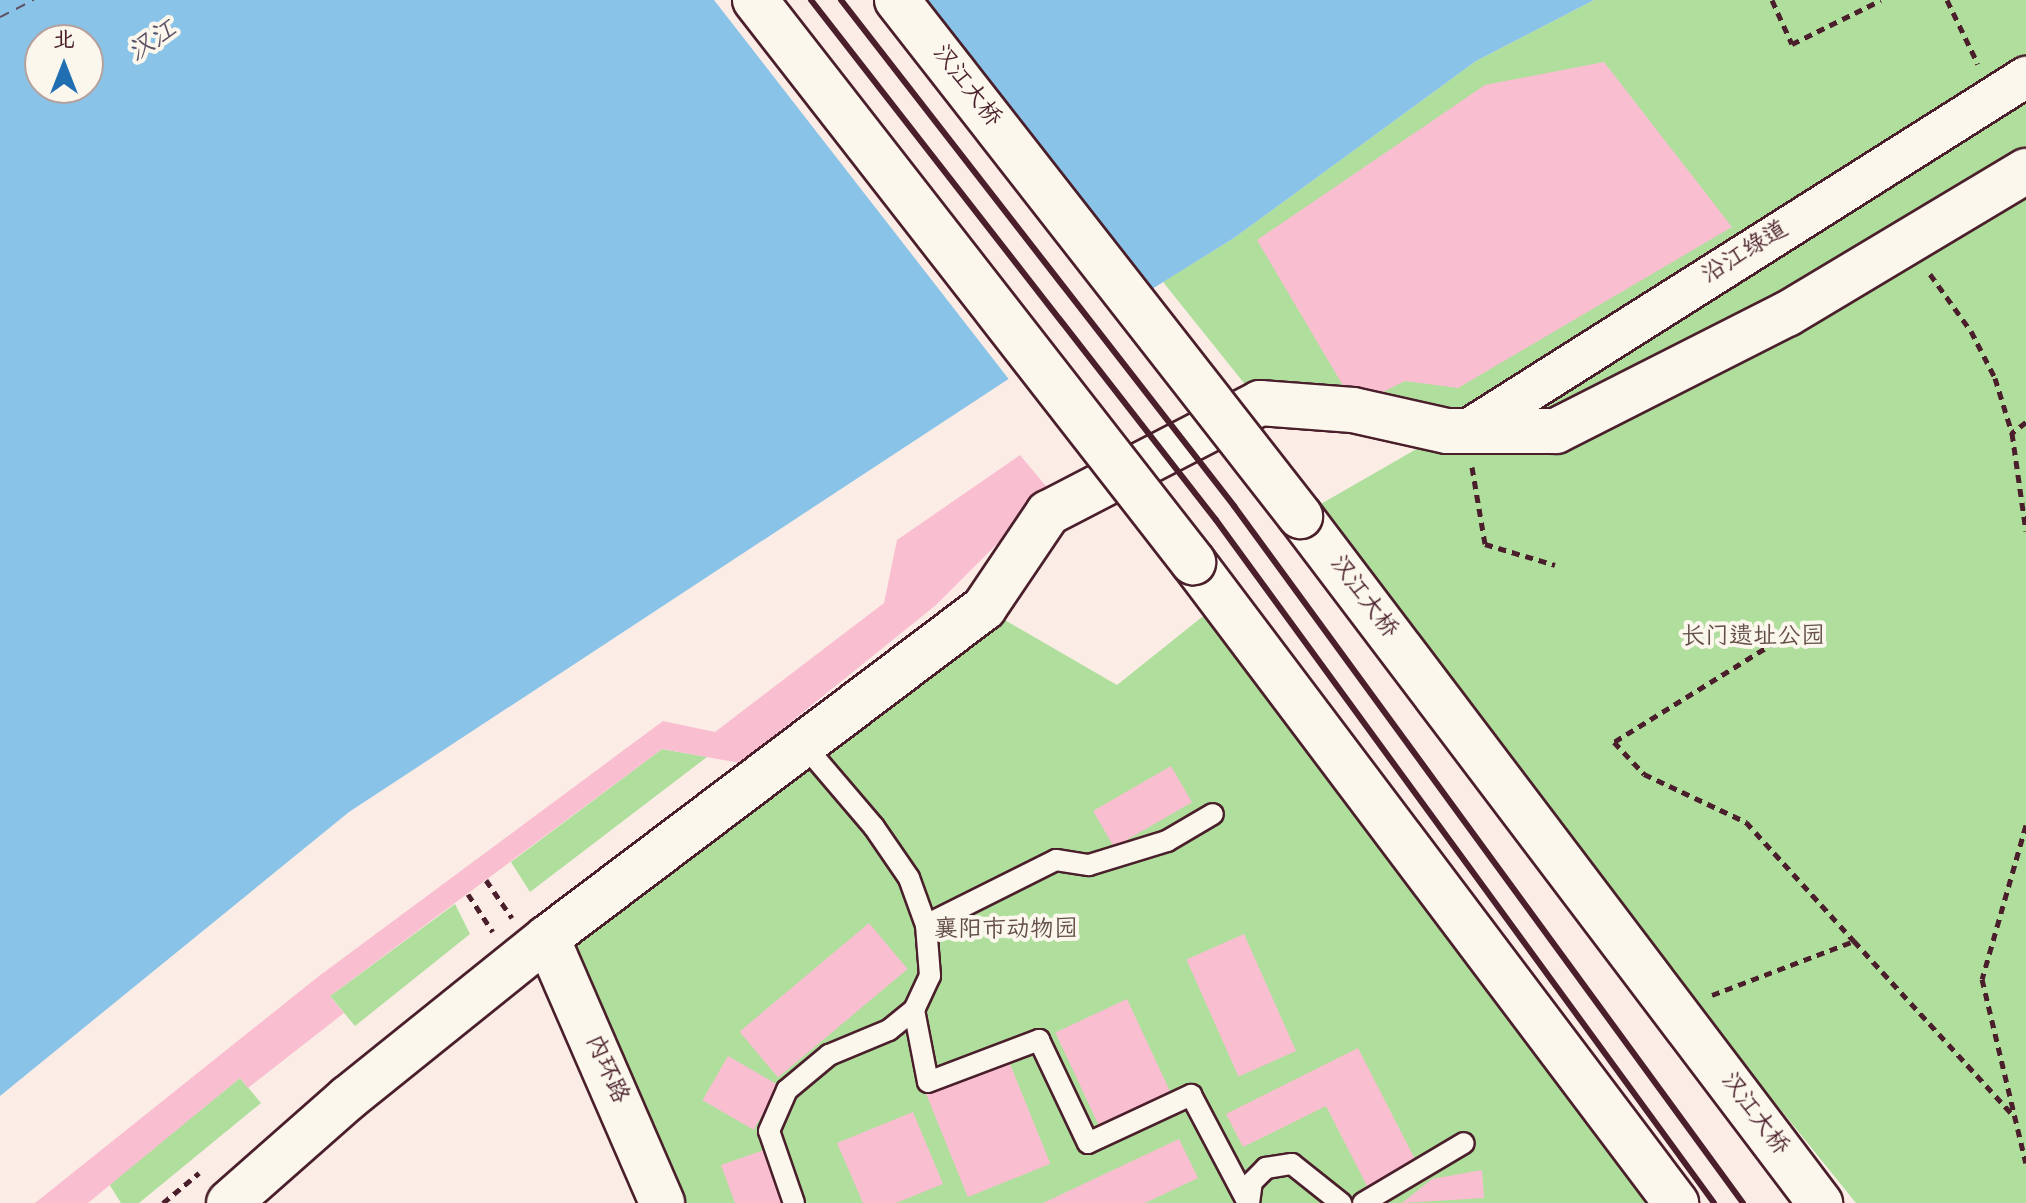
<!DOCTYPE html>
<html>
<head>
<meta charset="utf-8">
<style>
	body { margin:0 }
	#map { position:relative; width:2026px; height:1203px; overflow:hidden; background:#fbece6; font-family:"Gochi Hand","LXGW WenKai TC",sans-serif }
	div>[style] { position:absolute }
	.green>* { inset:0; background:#b0de9d }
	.water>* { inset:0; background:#89c3e8 }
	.pier>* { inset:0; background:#fbece6 }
	.ferry>* { height:2px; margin-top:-1px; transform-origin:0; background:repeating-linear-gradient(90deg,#5d5064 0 10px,transparent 0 18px) }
	.building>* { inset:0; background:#f9bfd0; transform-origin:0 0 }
	.path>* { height:5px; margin-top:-2.5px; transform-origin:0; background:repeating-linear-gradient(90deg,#4a1f2b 0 8px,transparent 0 14px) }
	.roads { filter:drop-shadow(2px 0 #4a1f2b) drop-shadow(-2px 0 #4a1f2b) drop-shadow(0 2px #4a1f2b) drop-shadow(0 -2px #4a1f2b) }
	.lane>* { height:20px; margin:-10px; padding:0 10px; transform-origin:10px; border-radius:10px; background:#fbf7ec }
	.street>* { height:40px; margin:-20px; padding:0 20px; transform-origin:20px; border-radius:20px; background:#fbf7ec }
	.secondary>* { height:44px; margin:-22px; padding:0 22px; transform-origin:22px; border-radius:22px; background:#fbf7ec }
	.rail>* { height:6px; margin:-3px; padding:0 3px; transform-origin:3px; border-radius:3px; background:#4a1f2b }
	.bridges { filter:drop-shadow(2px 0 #4a1f2b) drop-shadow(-2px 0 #4a1f2b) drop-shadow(0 2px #4a1f2b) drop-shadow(0 -2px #4a1f2b) }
	.secondary-bridge>* { height:44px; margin:-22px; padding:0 22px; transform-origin:22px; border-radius:22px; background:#fbf7ec }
	span { translate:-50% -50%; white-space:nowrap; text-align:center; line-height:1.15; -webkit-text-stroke:8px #fbf7ec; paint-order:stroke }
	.street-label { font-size:24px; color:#4a1f2b }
	.park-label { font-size:24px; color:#644f48 }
	.water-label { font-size:26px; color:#5d5064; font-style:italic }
	.north { position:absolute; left:24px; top:24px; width:80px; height:80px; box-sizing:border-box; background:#fbf7ec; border:2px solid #b4a19f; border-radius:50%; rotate:0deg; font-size:22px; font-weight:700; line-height:32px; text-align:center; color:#4a1f2b }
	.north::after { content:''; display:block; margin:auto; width:28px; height:36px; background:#1f6fb2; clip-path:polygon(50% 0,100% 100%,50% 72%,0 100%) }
</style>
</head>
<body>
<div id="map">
	<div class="green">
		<i style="clip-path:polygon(1594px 0,2026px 0,2026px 1203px,1856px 1203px,1300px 516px,1446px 432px,1260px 403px,1163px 282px,1234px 238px,1476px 61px)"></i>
		<i style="clip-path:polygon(1222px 601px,1676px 1203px,662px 1203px,547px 938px,984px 608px,1117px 685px)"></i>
		<i style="clip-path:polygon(662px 749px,707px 757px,530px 892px,511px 862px)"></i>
		<i style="clip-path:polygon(455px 904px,470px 934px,355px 1026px,330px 996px)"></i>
		<i style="clip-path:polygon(240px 1078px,261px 1103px,139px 1203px,121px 1203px,109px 1184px)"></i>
	</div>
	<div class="water">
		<i style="clip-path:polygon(evenodd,0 0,1594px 0,1476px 61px,1234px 238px,1033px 363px,349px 812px,0 1096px,0 0,40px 40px,88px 40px,88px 88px,40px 88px,40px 40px)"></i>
	</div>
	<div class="pier">
		<i style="clip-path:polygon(714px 0,927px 0,1155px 292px,1011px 382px)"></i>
	</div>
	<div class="ferry">
		<i style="left:0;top:17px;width:38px;rotate:-27deg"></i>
	</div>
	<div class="building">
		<i style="clip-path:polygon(1604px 62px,1732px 227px,1458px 388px,1405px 381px,1355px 406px,1257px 240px,1485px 85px)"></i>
		<i style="clip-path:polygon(1020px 455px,1050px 491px,936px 605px,740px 763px,662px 749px,330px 996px,344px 1013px,248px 1088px,240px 1078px,88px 1203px,35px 1203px,319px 976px,663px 721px,715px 732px,884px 603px,897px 540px)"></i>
		<i style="left:1171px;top:766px;width:42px;height:90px;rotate:60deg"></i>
		<i style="left:869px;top:923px;width:60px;height:169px;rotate:50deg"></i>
		<i style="left:1244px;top:934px;width:128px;height:63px;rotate:66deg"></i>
		<i style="left:1127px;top:999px;width:106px;height:79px;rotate:65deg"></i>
		<i style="clip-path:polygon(1358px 1048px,1418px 1165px,1369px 1190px,1326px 1106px,1243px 1147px,1226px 1114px)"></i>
		<i style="left:728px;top:1056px;width:59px;height:51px;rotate:30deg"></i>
		<i style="left:1008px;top:1059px;width:113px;height:89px;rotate:68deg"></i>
		<i style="clip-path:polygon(913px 1112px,943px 1184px,896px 1203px,863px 1203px,837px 1143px)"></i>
		<i style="clip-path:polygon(1179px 1139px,1198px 1178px,1145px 1203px,1043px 1203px)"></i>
		<i style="clip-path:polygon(764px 1150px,784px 1203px,735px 1203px,721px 1165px)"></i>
		<i style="clip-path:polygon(1482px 1170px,1484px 1198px,1402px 1203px,1432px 1179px)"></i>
	</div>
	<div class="path">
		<i style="left:1772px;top:0;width:48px;rotate:65.6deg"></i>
		<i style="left:1792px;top:44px;width:99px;rotate:-26.3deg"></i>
		<i style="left:1947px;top:0;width:71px;rotate:64.2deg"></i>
		<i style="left:1930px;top:274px;width:70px;rotate:54.3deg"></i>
		<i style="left:1971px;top:331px;width:53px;rotate:62.9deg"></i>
		<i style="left:1995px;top:378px;width:58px;rotate:72.8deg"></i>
		<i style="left:2026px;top:422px;width:18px;rotate:142deg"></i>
		<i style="left:2012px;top:433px;width:99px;rotate:81.9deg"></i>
		<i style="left:1472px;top:467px;width:78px;rotate:80.4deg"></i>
		<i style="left:1485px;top:544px;width:73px;rotate:16.7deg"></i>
		<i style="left:1788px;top:634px;width:205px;rotate:148.2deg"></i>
		<i style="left:1614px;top:742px;width:44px;rotate:46.8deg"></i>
		<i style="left:1644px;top:774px;width:113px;rotate:25.2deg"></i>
		<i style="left:1746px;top:822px;width:161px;rotate:47.8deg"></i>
		<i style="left:2026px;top:825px;width:160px;rotate:105.9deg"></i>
		<i style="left:1982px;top:979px;width:189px;rotate:76.6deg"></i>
		<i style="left:486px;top:880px;width:46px;rotate:55.6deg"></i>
		<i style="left:468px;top:894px;width:45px;rotate:56.7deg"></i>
		<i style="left:1712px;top:995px;width:152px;rotate:-20.8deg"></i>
		<i style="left:1854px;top:941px;width:234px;rotate:47.6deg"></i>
		<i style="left:90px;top:1202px;width:1px;rotate:90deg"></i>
		<i style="left:163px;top:1203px;width:47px;rotate:-39.8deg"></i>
	</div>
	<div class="roads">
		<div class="lane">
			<i style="left:926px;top:925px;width:145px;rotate:-26.6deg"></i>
			<i style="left:1056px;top:860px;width:33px;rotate:9deg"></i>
			<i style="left:1089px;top:865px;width:82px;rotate:-17.1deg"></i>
			<i style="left:1167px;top:841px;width:53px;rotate:-30.4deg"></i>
			<i style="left:914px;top:1010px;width:73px;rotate:79deg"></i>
			<i style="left:928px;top:1082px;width:119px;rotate:-20.7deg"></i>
			<i style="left:1039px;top:1040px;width:114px;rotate:64.6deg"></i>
			<i style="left:1088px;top:1143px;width:114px;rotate:-25deg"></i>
			<i style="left:1191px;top:1095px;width:122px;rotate:62.2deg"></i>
			<i style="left:794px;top:1203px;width:76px;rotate:-109.1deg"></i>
			<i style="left:769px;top:1131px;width:45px;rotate:-66.3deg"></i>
			<i style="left:787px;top:1090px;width:55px;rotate:-39.8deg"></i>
			<i style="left:829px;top:1055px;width:65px;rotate:-22.6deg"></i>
			<i style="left:889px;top:1030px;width:32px;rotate:-39deg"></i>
			<i style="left:914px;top:1010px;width:38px;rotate:-65deg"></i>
			<i style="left:930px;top:976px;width:51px;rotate:-94.5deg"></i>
			<i style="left:926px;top:925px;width:50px;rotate:-109.9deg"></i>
			<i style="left:909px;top:878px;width:62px;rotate:-124.5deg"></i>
			<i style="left:874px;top:827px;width:109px;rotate:-130.5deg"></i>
			<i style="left:1249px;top:1203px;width:21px;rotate:-82deg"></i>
			<i style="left:1252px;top:1182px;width:20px;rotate:-45deg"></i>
			<i style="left:1266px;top:1168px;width:26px;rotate:-9deg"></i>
			<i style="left:1292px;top:1164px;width:63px;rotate:38.5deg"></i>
			<i style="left:1363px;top:1203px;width:117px;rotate:-30.7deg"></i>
		</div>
		<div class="street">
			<i style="left:1466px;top:431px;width:663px;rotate:-32.3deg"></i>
		</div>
		<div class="secondary">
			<i style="left:1300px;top:516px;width:862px;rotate:52.88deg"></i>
			<i style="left:1193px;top:562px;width:803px;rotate:53deg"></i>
			<i style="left:547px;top:938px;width:289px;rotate:66.5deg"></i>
			<i style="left:229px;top:1203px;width:159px;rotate:-41.4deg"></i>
			<i style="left:348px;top:1098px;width:255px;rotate:-38.8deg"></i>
			<i style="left:547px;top:938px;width:548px;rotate:-37.06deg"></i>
			<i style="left:984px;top:608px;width:115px;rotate:-56deg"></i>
			<i style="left:1048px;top:513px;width:239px;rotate:-27.4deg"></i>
			<i style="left:1260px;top:403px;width:93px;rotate:4.3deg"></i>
			<i style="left:1353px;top:410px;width:96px;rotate:12.6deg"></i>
			<i style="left:1447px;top:431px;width:109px"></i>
			<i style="left:1556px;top:431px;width:259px;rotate:-26.9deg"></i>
			<i style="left:1787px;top:314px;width:279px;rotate:-30.9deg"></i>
		</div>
	</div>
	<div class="rail">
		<i style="left:811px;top:0;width:659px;rotate:52.09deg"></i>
		<i style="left:1216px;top:520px;width:845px;rotate:53.9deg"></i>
		<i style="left:841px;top:0;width:641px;rotate:52.16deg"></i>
		<i style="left:1234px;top:506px;width:863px;rotate:53.86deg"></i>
	</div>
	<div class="bridges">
		<div class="secondary-bridge">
			<i style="left:755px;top:0;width:713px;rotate:52.07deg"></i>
			<i style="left:897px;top:0;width:655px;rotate:52.01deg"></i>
		</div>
	</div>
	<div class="street-label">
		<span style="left:965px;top:87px;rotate:52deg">汉江大桥</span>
		<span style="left:1746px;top:254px;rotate:-32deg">沿江绿道</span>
		<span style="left:1362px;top:598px;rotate:53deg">汉江大桥</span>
		<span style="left:605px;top:1070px;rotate:66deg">内环路</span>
		<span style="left:1753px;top:1115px;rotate:53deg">汉江大桥</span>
	</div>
	<div class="park-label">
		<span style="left:1753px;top:639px">长门遗址公园</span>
		<span style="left:1006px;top:932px">襄阳市动物园</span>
	</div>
	<div class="water-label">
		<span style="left:154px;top:44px;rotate:-34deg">汉江</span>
	</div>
	<div class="north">北</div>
</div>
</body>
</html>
